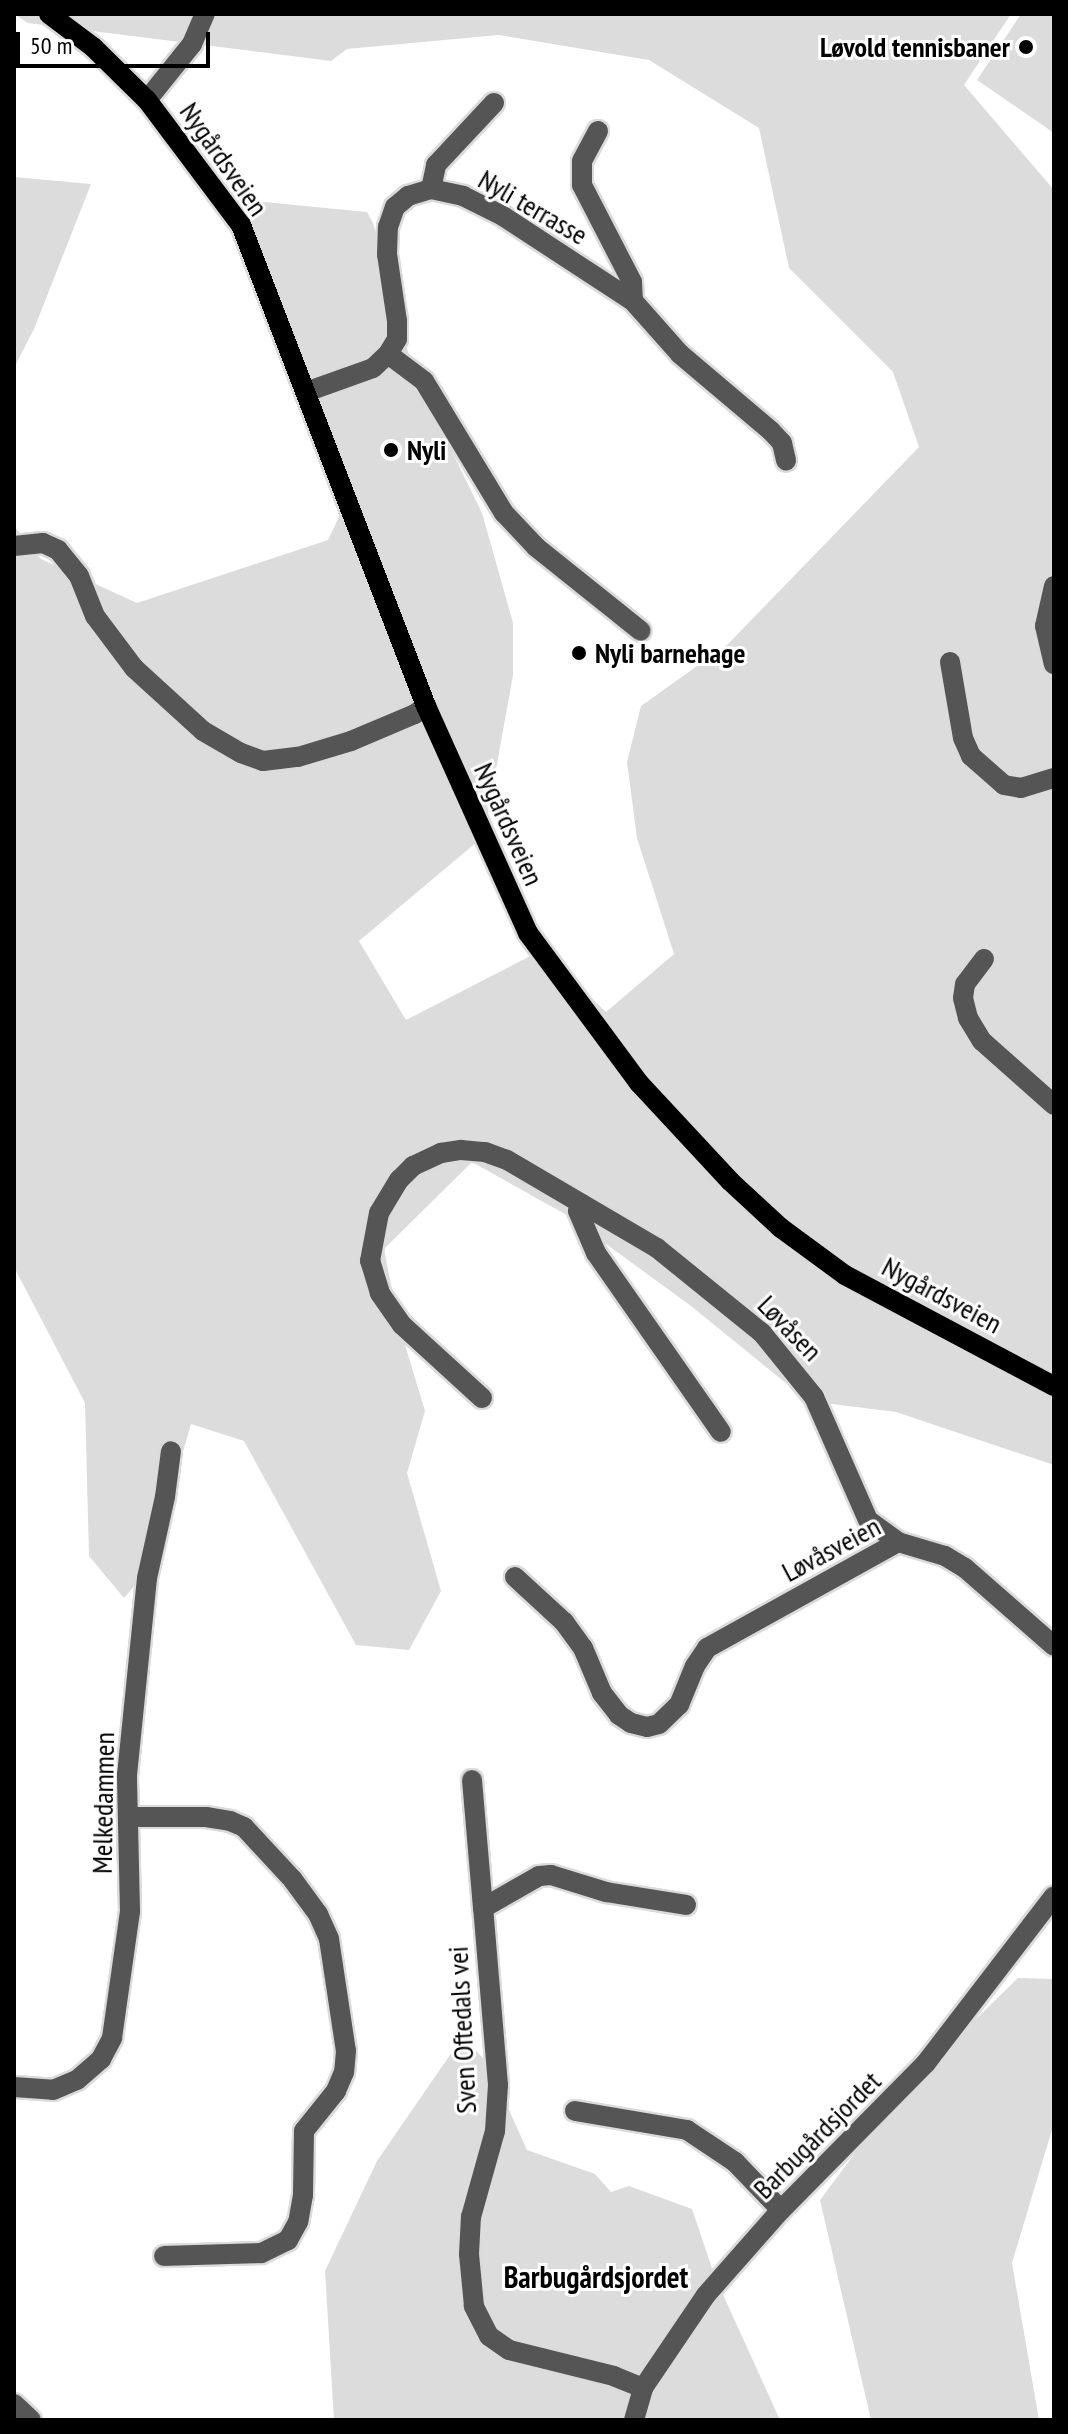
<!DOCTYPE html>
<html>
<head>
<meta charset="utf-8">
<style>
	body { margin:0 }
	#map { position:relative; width:1068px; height:2434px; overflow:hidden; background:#fff; font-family:"PT Sans Narrow",sans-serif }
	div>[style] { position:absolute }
	.green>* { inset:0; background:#dcdcdc }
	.roads { filter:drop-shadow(2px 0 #dbdbdb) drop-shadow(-2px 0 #dbdbdb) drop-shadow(0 2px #dbdbdb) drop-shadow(0 -2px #dbdbdb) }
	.minor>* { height:20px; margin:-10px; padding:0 10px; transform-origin:10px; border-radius:10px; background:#555 }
	.major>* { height:20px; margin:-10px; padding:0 10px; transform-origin:10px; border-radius:10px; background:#000 }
	.dots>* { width:22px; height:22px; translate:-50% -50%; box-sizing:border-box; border:4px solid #fff; border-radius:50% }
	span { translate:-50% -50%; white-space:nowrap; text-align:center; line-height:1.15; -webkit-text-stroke:6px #fff; paint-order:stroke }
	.poi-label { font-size:28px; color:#000; font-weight:700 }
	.right { translate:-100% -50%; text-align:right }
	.left { translate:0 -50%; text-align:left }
	.street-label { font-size:28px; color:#000 }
	.neighbourhood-label { font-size:30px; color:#000; font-weight:700 }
	.frame { position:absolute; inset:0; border:16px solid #000; pointer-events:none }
	.scale { position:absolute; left:16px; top:32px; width:194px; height:36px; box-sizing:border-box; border:4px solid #000; border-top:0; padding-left:10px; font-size:24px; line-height:28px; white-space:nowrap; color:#000; -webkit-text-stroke:6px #fff; paint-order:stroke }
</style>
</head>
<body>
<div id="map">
	<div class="green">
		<i style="clip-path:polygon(14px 14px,1011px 14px,964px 85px,1054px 190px,1054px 1465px,896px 1412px,808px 1401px,691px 1306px,565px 1214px,472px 1162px,384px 1249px,399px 1325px,425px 1411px,407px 1473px,441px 1591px,409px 1650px,356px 1645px,244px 1441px,191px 1424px,149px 1569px,124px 1598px,89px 1556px,85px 1403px,14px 1267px,14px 526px,41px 559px,137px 603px,328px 540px,345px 504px,340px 463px,291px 321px,224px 198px,367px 212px,373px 223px,414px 374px,482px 513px,513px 623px,513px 675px,484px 836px,359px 941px,406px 1020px,542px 950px,606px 1012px,674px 954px,637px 838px,627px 762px,641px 706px,728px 644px,919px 447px,893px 372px,789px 268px,759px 128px,649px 60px,499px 35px,347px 49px,331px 61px,28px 23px)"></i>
		<i style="clip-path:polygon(1021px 14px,1054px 14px,1054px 133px,977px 80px)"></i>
		<i style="clip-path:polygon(14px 177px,91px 184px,34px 329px,14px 368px)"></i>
		<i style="clip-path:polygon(1018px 1978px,1054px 1979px,1054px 2123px,1012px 2263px,1039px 2420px,871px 2420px,820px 2200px,899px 2094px)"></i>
		<i style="clip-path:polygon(463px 2036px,489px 2065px,527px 2150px,595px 2174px,611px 2192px,629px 2186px,692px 2209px,715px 2277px,780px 2420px,334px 2420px,325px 2271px,377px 2161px)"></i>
	</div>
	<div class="roads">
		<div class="minor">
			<i style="left:147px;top:100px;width:72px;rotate:-51.2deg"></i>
			<i style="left:192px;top:44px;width:33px;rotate:-67deg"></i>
			<i style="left:598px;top:131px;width:34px;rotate:118deg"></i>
			<i style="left:582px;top:161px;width:24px;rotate:90deg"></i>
			<i style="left:582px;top:185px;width:109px;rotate:62.7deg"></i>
			<i style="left:632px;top:282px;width:19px;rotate:87deg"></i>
			<i style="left:431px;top:189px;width:25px;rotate:-78deg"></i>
			<i style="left:436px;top:165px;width:85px;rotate:-46.9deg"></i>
			<i style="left:388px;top:354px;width:45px;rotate:36.9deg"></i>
			<i style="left:424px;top:381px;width:154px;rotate:58.8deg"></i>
			<i style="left:504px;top:513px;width:47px;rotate:46.7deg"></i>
			<i style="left:536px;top:547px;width:134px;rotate:38.7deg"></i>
			<i style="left:306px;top:392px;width:71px;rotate:-19.7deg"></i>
			<i style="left:373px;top:368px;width:21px;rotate:-43deg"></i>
			<i style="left:388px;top:354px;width:17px;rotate:-59deg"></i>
			<i style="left:397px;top:339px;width:18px;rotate:-90deg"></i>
			<i style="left:397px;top:321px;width:68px;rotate:-98.5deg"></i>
			<i style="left:387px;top:254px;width:27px;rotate:-88deg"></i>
			<i style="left:388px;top:227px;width:21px;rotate:-71deg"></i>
			<i style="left:395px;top:207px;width:17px;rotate:-40deg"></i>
			<i style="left:408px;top:196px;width:24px;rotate:-17deg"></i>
			<i style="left:431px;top:189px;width:33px;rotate:12deg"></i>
			<i style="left:463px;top:196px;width:45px;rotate:26.6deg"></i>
			<i style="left:503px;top:216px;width:155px;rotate:33.2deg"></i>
			<i style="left:633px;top:301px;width:71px;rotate:48.4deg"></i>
			<i style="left:680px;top:354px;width:119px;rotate:40.2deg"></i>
			<i style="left:771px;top:431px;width:16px;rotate:47deg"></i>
			<i style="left:782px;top:443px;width:18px;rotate:77deg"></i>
			<i style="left:14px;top:546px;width:29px;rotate:-6deg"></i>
			<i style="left:43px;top:543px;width:17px;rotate:25deg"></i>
			<i style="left:58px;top:550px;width:33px;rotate:51deg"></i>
			<i style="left:79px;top:576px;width:43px;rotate:68.2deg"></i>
			<i style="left:95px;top:616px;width:65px;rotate:53.1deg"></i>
			<i style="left:134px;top:668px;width:93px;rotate:42.4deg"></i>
			<i style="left:203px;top:731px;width:44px;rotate:30.1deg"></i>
			<i style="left:241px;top:753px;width:23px;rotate:20deg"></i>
			<i style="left:263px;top:761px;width:35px;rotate:-7deg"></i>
			<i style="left:298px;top:757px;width:55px;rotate:-16.8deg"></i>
			<i style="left:351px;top:741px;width:69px;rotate:-22.9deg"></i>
			<i style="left:415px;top:714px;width:14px;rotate:-36deg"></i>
			<i style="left:1054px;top:586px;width:41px;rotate:102.7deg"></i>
			<i style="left:1045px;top:626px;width:39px;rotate:77deg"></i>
			<i style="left:950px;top:662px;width:77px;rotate:80.3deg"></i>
			<i style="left:963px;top:738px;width:20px;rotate:66deg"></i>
			<i style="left:971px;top:756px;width:44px;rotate:41.3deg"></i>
			<i style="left:1004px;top:785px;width:17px;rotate:10deg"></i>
			<i style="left:1021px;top:788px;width:34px;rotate:-17deg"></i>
			<i style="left:984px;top:959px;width:31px;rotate:127deg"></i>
			<i style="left:965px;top:984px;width:14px;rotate:98deg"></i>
			<i style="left:963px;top:998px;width:21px;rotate:76deg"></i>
			<i style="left:968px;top:1018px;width:27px;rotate:59deg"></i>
			<i style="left:982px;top:1041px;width:96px;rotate:41.6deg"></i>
			<i style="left:582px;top:1204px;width:8px;rotate:120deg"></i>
			<i style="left:578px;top:1211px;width:46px;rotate:66.8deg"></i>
			<i style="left:596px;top:1253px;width:218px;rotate:55.1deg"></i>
			<i style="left:482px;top:1398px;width:108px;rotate:-137.6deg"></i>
			<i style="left:402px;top:1325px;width:39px;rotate:-125deg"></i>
			<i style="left:380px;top:1293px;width:34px;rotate:-107deg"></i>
			<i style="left:370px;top:1261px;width:49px;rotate:-79.4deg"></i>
			<i style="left:379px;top:1213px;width:39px;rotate:-59deg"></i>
			<i style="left:399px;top:1180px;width:20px;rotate:-45deg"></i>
			<i style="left:413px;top:1166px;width:31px;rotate:-25deg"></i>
			<i style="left:441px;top:1153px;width:20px;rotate:-9deg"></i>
			<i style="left:461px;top:1150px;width:24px;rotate:5deg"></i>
			<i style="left:485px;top:1152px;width:23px;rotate:20deg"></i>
			<i style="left:507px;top:1160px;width:174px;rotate:30.4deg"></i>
			<i style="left:657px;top:1248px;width:135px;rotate:39deg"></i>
			<i style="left:762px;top:1333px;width:82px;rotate:50.9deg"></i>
			<i style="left:814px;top:1397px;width:134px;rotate:66.3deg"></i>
			<i style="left:868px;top:1520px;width:37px;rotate:36deg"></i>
			<i style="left:515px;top:1577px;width:67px;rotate:42.6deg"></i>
			<i style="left:564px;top:1622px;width:32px;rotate:54deg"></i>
			<i style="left:583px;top:1648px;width:49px;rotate:67.1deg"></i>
			<i style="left:602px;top:1693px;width:28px;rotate:52deg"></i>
			<i style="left:619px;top:1715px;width:14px;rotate:34deg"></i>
			<i style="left:631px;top:1723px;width:16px;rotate:14deg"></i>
			<i style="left:647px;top:1727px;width:12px;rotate:-14deg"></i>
			<i style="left:659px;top:1724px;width:28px;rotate:-44deg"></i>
			<i style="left:679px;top:1705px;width:42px;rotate:-67.7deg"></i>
			<i style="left:695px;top:1666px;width:22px;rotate:-56deg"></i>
			<i style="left:707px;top:1648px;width:218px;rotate:-29deg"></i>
			<i style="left:898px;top:1542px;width:49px;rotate:16.6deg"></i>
			<i style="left:945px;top:1556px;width:23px;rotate:31deg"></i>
			<i style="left:965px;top:1568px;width:118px;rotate:41.2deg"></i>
			<i style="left:472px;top:1780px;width:128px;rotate:85.1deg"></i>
			<i style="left:130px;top:1817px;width:76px"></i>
			<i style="left:206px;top:1817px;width:24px;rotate:9deg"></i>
			<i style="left:230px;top:1821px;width:15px;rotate:23deg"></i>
			<i style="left:244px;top:1827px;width:72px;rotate:47.2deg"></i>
			<i style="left:293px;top:1880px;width:42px;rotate:53.7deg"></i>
			<i style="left:318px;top:1914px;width:27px;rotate:66deg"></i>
			<i style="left:329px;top:1939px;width:113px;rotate:81.4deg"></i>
			<i style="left:346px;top:2051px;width:21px;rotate:95deg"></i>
			<i style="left:344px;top:2072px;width:21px;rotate:113deg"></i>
			<i style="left:336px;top:2091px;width:51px;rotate:128.7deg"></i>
			<i style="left:304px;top:2131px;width:64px;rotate:90.9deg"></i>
			<i style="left:303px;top:2195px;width:27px;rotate:100deg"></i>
			<i style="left:298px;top:2222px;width:21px;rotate:119deg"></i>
			<i style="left:288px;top:2240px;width:30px;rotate:154deg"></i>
			<i style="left:261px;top:2253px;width:97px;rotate:178.2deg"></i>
			<i style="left:14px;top:2087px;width:39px;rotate:4deg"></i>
			<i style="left:53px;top:2090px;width:26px;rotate:-23deg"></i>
			<i style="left:77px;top:2080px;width:32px;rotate:-41deg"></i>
			<i style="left:101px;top:2059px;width:24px;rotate:-62deg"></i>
			<i style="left:112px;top:2038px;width:128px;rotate:-81.9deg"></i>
			<i style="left:130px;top:1911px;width:136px;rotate:-91.3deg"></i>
			<i style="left:127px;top:1775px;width:198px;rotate:-84.2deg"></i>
			<i style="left:147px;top:1578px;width:83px;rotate:-77.5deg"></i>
			<i style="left:165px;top:1497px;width:46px;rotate:-82.6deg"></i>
			<i style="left:575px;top:2111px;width:114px;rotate:9.6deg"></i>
			<i style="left:687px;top:2130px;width:58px;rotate:33.7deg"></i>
			<i style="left:735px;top:2162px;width:66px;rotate:46.2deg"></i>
			<i style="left:643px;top:2388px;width:31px;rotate:-158deg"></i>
			<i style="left:614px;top:2376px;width:108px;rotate:-166.1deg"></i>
			<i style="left:509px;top:2350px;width:24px;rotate:-145deg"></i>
			<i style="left:489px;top:2336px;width:34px;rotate:-117deg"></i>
			<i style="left:474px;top:2306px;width:52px;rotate:-95.5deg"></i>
			<i style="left:469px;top:2254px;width:37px;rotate:-87deg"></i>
			<i style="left:471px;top:2217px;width:89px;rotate:-74.4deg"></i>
			<i style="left:495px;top:2131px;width:46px;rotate:-86.3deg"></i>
			<i style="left:498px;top:2085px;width:178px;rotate:-94.8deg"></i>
			<i style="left:483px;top:1908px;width:64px;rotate:-29.7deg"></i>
			<i style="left:539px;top:1876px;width:12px;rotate:-5deg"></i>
			<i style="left:551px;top:1875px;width:58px;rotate:17.2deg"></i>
			<i style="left:606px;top:1892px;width:81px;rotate:9.2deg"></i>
			<i style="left:14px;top:2404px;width:23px;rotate:43deg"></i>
			<i style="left:634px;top:2420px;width:33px;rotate:-74deg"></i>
			<i style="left:643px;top:2388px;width:112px;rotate:-55.9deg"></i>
			<i style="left:706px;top:2295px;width:113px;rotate:-48.6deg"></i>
			<i style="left:781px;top:2210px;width:206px;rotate:-45.4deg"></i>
			<i style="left:926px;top:2063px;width:210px;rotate:-52.5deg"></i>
		</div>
		<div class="major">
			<i style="left:49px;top:14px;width:55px;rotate:36.9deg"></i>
			<i style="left:93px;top:47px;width:76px;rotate:44.5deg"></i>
			<i style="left:147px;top:100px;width:156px;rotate:53.1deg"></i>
			<i style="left:241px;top:225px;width:515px;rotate:68.96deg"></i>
			<i style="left:426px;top:706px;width:249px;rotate:65.8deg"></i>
			<i style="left:528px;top:933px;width:187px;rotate:53.5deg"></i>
			<i style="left:639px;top:1083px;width:134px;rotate:47.1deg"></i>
			<i style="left:730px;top:1181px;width:69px;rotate:42.7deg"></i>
			<i style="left:781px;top:1228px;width:79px;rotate:36.3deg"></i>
			<i style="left:845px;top:1275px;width:237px;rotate:28deg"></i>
		</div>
	</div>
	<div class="dots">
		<i style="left:1026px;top:47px;background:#000"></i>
		<i style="left:391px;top:450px;background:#000"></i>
		<i style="left:579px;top:653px;background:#000"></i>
	</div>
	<div class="poi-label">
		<span class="right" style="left:1010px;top:47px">Løvold tennisbaner</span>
		<span class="left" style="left:407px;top:450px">Nyli</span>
		<span class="left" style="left:595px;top:653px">Nyli barnehage</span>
	</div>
	<div class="street-label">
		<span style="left:224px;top:159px;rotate:55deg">Nygårdsveien</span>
		<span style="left:533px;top:207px;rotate:30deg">Nyli terrasse</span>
		<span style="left:509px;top:824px;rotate:66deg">Nygårdsveien</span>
		<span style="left:942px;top:1295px;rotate:28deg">Nygårdsveien</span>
		<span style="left:790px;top:1328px;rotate:46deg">Løvåsen</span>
		<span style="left:831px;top:1549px;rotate:-28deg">Løvåsveien</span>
		<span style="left:103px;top:1803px;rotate:-89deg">Melkedammen</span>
		<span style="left:462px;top:2030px;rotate:-93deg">Sven Oftedals vei</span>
		<span style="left:817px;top:2135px;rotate:-45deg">Barbugårdsjordet</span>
	</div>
	<div class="neighbourhood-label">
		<span style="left:596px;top:2277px">Barbugårdsjordet</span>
	</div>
	<div class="frame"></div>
	<div class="scale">50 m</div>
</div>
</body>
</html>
